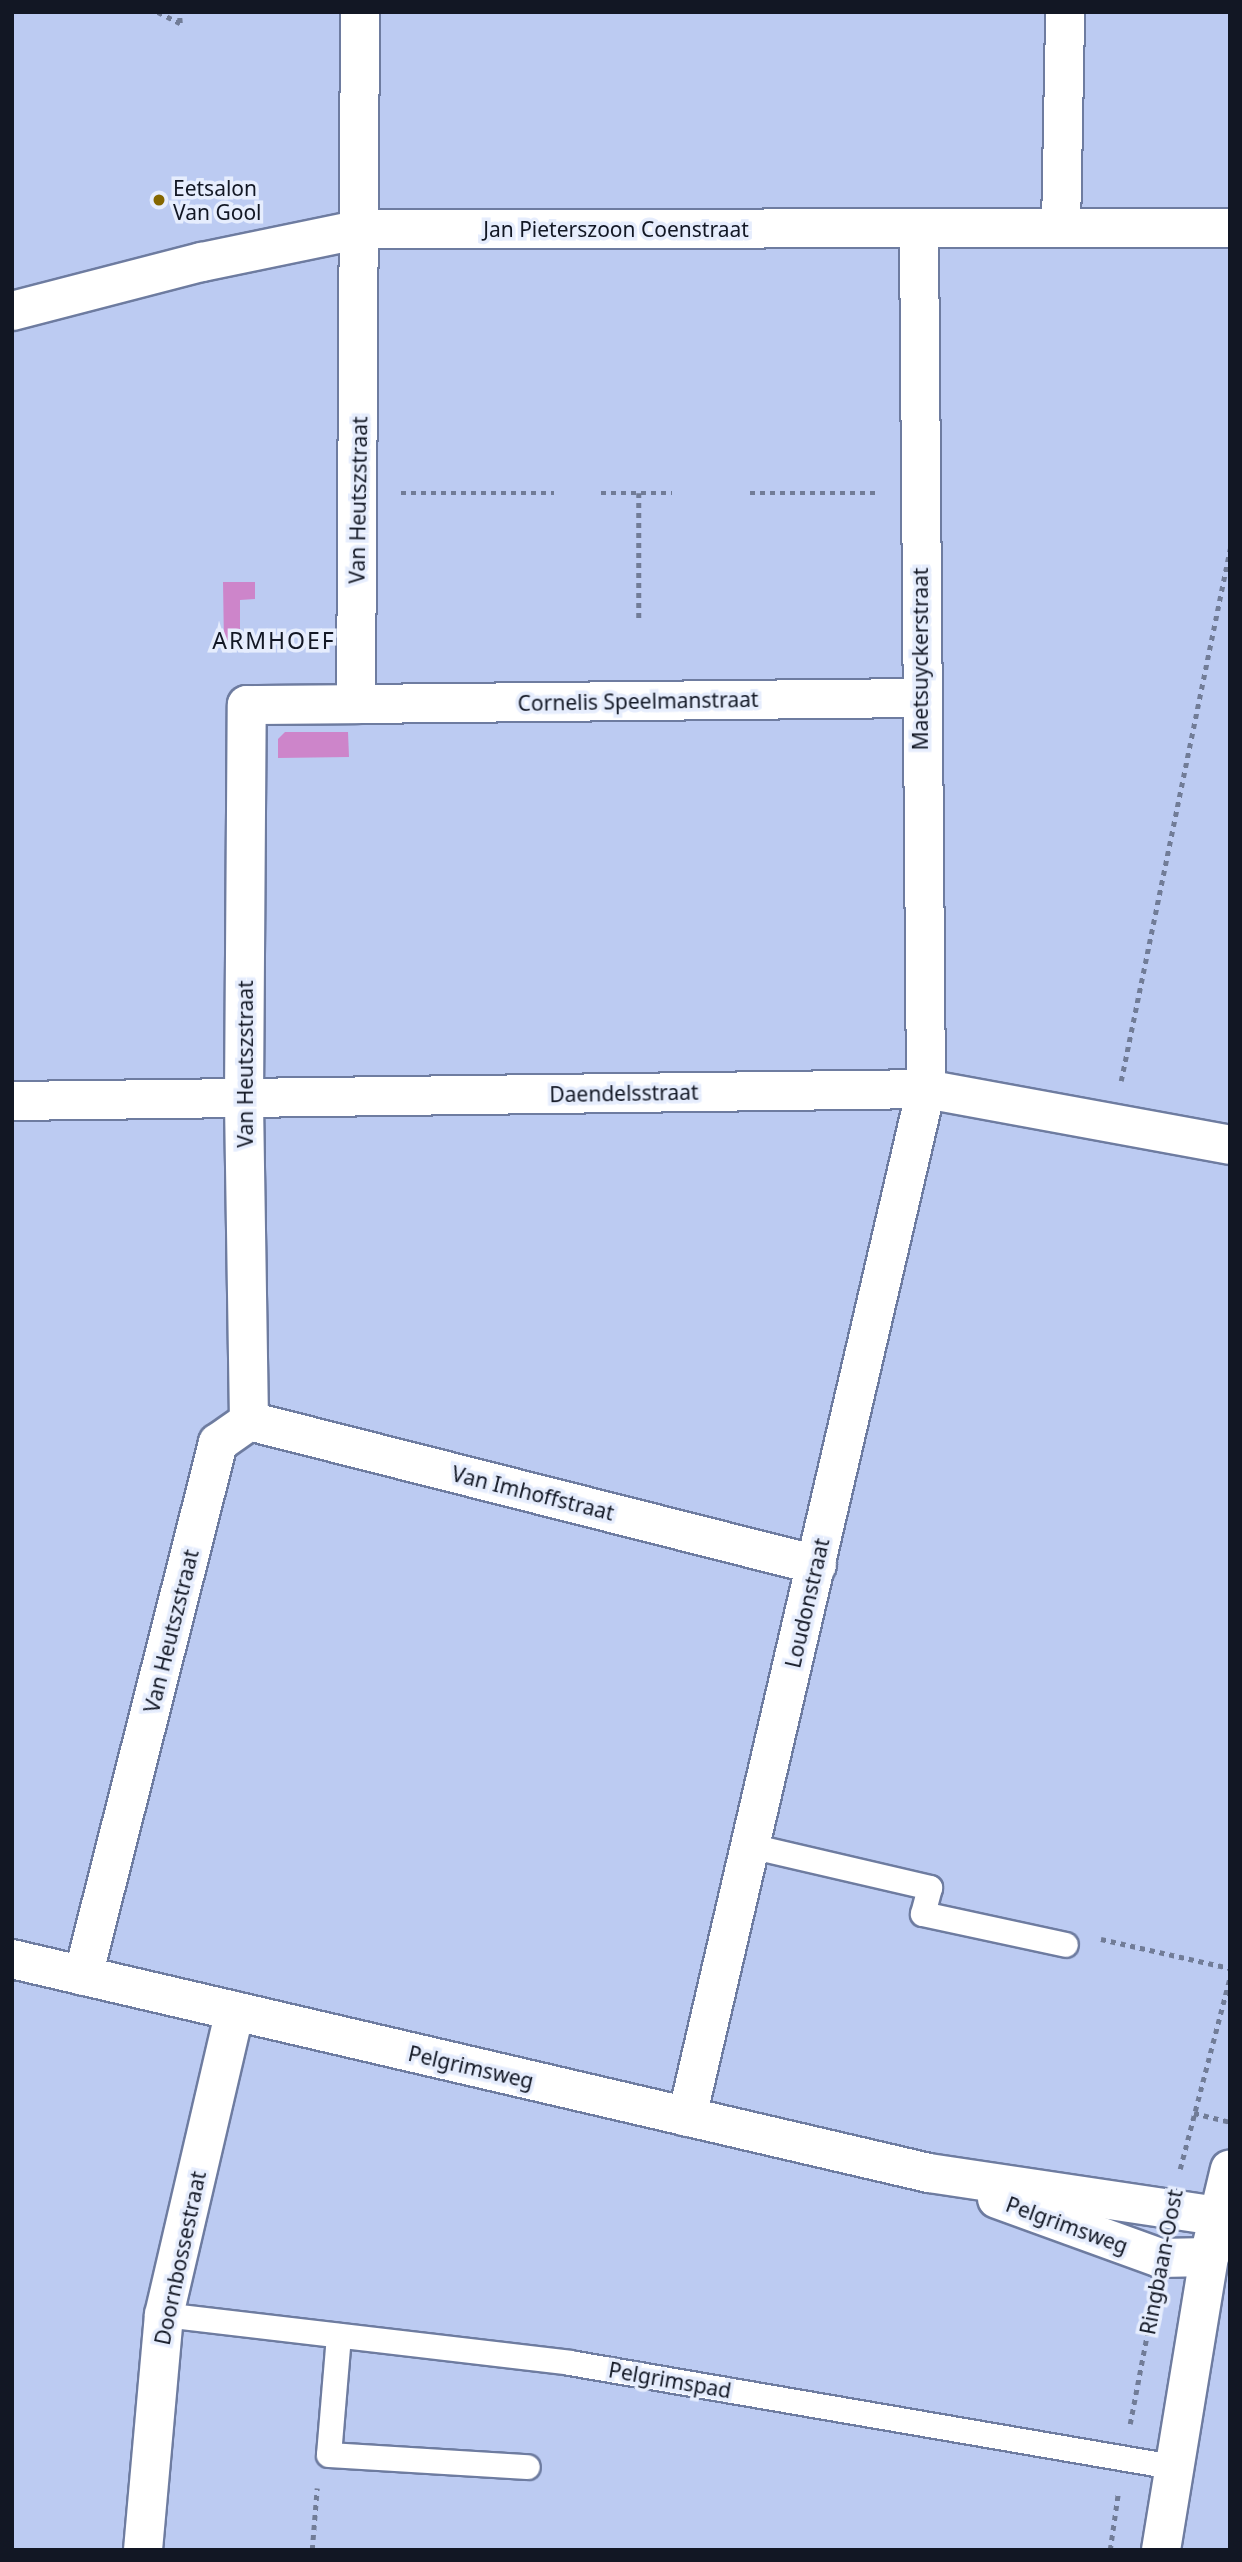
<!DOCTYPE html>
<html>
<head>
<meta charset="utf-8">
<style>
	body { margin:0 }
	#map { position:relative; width:1242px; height:2562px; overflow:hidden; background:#bccbf2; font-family:"Noto Sans",sans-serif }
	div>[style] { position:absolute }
	.green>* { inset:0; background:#cd85ca }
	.path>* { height:4.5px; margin-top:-2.25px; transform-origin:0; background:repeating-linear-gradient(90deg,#717c97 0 5px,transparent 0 10px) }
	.roads { filter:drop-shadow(2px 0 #6e7ca0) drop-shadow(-2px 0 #6e7ca0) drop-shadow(0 2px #6e7ca0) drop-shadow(0 -2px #6e7ca0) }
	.lane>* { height:24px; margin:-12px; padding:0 12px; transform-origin:12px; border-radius:12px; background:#fff }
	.street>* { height:38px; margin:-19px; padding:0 19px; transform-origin:19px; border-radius:19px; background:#fff }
	.secondary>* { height:38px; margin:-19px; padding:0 19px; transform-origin:19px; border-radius:19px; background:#fff }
	.dots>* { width:19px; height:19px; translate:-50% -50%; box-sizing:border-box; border:4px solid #e6edfd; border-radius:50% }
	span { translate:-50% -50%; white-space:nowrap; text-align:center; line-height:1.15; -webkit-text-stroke:7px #e6edfd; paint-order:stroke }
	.poi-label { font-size:21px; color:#121724 }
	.left { translate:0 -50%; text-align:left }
	.street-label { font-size:21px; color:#121724 }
	.neighbourhood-label { font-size:23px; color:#121724; letter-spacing:2px }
	.frame { position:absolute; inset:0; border:14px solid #121724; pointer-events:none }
</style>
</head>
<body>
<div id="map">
	<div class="green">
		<i style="clip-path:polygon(223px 582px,255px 582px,255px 599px,240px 600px,240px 645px,224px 645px)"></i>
		<i style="clip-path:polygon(285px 732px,348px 732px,349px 757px,278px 758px,278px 739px)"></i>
	</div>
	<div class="path">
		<i style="left:158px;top:12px;width:25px;rotate:27deg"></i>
		<i style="left:180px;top:23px;width:11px;rotate:-95deg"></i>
		<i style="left:401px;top:493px;width:153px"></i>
		<i style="left:601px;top:493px;width:71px"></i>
		<i style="left:639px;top:493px;width:127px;rotate:90deg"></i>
		<i style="left:750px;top:493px;width:130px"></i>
		<i style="left:1121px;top:1081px;width:543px;rotate:-78.42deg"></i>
		<i style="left:1101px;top:1939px;width:132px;rotate:12.7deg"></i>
		<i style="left:1194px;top:2113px;width:37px;rotate:14deg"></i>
		<i style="left:1180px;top:2169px;width:198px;rotate:-75.4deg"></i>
		<i style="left:1130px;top:2424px;width:128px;rotate:-79.2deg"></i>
		<i style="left:312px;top:2550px;width:62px;rotate:-85.4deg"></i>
		<i style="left:1110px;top:2550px;width:57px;rotate:-81.9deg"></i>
	</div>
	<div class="roads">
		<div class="lane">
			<i style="left:750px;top:1846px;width:185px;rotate:13.1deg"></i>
			<i style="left:930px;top:1888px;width:27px;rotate:105deg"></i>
			<i style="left:923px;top:1914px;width:146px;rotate:12.2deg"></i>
			<i style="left:164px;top:2315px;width:409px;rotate:6.7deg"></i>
			<i style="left:570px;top:2363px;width:612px;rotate:9.79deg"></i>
			<i style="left:339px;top:2336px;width:119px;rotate:94.8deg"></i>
			<i style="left:329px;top:2455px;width:199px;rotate:3.5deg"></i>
		</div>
		<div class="street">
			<i style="left:1061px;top:228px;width:216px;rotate:-88.9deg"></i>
			<i style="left:12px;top:311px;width:196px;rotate:-14.5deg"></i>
			<i style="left:202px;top:262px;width:162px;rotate:-11.7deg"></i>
			<i style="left:361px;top:229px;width:869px;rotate:-0.07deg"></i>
			<i style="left:356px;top:704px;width:564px;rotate:-0.61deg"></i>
			<i style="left:12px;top:1101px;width:914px;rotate:-0.75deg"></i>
			<i style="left:926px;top:1089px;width:309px;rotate:10.4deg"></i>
			<i style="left:249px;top:1421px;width:323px;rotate:-90.9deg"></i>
			<i style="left:244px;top:1098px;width:393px;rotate:-89.6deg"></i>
			<i style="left:247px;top:705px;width:109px;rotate:-0.5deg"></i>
			<i style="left:356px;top:704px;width:692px;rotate:-89.67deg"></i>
			<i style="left:249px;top:1421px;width:586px;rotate:14.23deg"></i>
			<i style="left:12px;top:1959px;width:942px;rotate:13.14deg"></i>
			<i style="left:929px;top:2173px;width:292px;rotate:8.5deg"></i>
			<i style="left:83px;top:1976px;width:550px;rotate:-75.79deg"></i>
			<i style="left:218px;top:1443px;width:38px;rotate:-35deg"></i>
			<i style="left:687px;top:2117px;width:1055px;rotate:-76.91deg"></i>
			<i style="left:926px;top:1089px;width:861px;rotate:-90.47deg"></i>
			<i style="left:997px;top:2199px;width:173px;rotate:19.9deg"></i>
			<i style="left:1160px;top:2258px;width:49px;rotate:-1.2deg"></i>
			<i style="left:143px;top:2550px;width:236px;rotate:-84.9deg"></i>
			<i style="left:164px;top:2315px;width:312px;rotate:-76.9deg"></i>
		</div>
		<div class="secondary">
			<i style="left:1161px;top:2550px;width:297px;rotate:-80.7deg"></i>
			<i style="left:1209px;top:2257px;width:90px;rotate:-76.6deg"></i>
		</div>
	</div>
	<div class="dots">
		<i style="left:159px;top:200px;background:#856700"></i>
	</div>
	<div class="poi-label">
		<span class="left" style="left:173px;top:200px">Eetsalon<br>Van Gool</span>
	</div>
	<div class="street-label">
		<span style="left:616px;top:229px">Jan Pieterszoon Coenstraat</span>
		<span style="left:358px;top:500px;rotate:-89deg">Van Heutszstraat</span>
		<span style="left:920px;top:659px;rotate:-90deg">Maetsuyckerstraat</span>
		<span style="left:638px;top:701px;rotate:-1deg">Cornelis Speelmanstraat</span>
		<span style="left:245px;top:1064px;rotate:-90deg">Van Heutszstraat</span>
		<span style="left:624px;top:1093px;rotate:-1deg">Daendelsstraat</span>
		<span style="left:533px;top:1493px;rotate:14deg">Van Imhoffstraat</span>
		<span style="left:807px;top:1603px;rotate:-77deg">Loudonstraat</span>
		<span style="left:171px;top:1631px;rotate:-76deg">Van Heutszstraat</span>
		<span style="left:471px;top:2067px;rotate:13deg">Pelgrimsweg</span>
		<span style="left:1067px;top:2225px;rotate:20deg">Pelgrimsweg</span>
		<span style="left:180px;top:2258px;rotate:-78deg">Doornbossestraat</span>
		<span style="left:1161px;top:2262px;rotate:-79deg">Ringbaan-Oost</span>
		<span style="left:670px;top:2380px;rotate:10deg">Pelgrimspad</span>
	</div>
	<div class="neighbourhood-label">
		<span style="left:274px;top:640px">ARMHOEF</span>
	</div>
	<div class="frame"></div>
</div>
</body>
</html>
